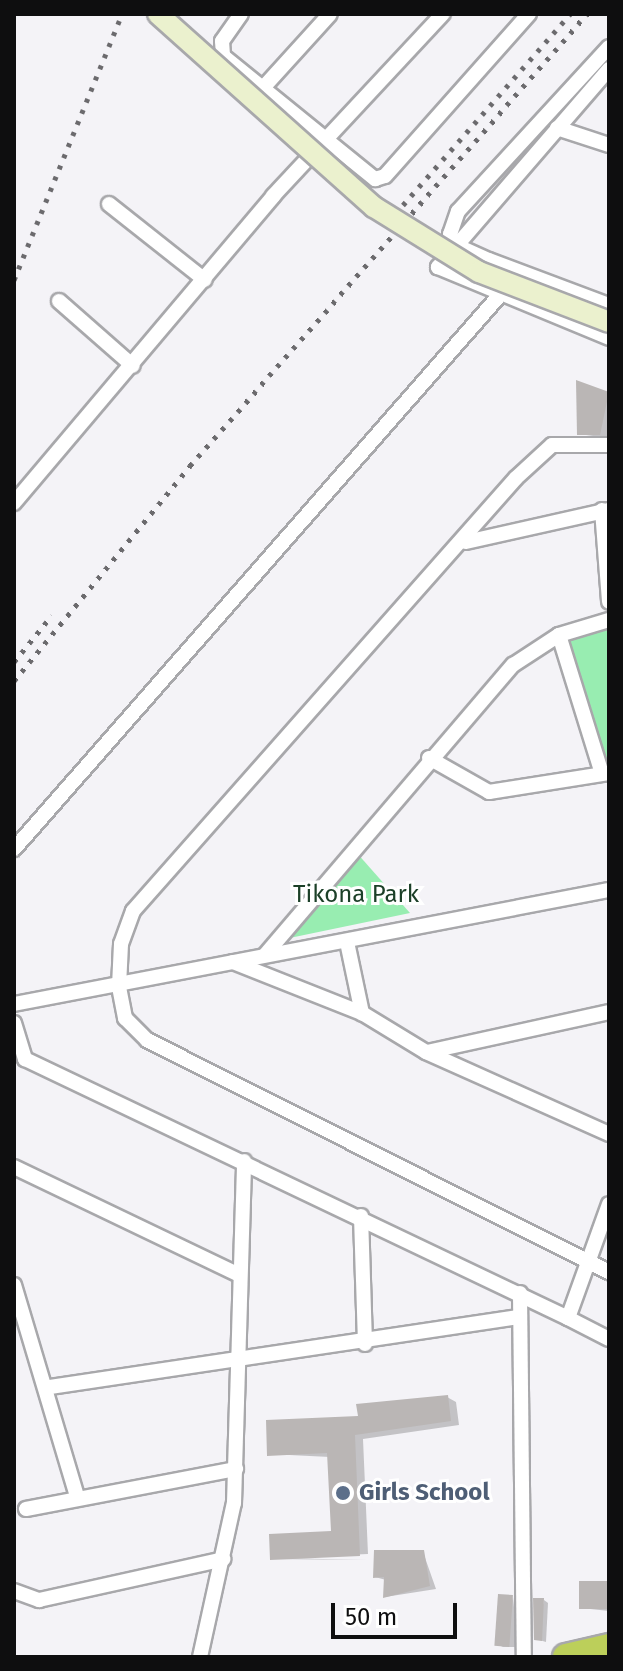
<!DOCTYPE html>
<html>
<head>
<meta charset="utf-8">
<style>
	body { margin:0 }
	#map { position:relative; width:623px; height:1671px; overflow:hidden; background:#f4f3f7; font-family:"Fira Sans",sans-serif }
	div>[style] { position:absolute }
	.green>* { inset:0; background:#98edb1 }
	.shadow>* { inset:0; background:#0003 }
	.building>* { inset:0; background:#bab6b5; transform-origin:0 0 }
	.roads { filter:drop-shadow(2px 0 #a8a8ab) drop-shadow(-2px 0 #a8a8ab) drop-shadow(0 2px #a8a8ab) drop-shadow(0 -2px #a8a8ab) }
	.street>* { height:14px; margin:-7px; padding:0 7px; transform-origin:7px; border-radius:7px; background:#fff }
	.highway>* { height:26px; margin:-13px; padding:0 13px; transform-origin:13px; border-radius:13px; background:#bccf5a }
	.rail>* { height:5px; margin-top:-2.5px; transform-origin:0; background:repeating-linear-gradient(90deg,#6b6a6d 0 4px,transparent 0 12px) }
	.bridges { filter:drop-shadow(2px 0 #a8a8ab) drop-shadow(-2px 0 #a8a8ab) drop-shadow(0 2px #a8a8ab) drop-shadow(0 -2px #a8a8ab) }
	.secondary-bridge>* { height:20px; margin:-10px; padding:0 10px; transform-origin:10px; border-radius:10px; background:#ebf1ce }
	.dots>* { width:22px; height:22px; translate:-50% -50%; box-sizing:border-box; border:4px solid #fff; border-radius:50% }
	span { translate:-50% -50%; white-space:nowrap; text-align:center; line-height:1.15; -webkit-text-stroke:6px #fff; paint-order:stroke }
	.park-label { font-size:24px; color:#1c4028 }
	.service-label { font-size:24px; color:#4e5e75; font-weight:700 }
	.left { translate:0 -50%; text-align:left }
	.frame { position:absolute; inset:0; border:16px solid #0e0e0f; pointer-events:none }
	.scale { position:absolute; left:331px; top:1603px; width:126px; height:36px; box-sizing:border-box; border:4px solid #0e0e0f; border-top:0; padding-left:10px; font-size:24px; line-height:28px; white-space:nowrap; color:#0e0e0f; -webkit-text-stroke:6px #fff; paint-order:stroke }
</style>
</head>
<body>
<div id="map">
	<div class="green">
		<i style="clip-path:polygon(609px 623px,609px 769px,604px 770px,562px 636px)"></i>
		<i style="clip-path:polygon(356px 852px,410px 913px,280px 940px)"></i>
	</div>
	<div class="shadow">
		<i style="clip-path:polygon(578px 383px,609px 394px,607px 438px,579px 434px)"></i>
		<i style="clip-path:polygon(447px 1397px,456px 1402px,459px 1425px,363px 1439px,368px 1554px,278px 1558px,368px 1560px,272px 1559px,333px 1533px,330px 1457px,269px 1454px,360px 1418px)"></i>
		<i style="clip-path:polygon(423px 1552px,436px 1589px,385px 1597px,386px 1580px,375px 1577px)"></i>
		<i style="clip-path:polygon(609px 1583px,609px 1611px,581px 1608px)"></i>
		<i style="clip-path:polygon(513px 1597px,518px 1647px,503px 1647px,499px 1645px)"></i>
		<i style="clip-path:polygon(544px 1600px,548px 1603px,546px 1642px,536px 1639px)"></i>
	</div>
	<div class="building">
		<i style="clip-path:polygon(576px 380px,609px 392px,600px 435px,577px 435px)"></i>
		<i style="clip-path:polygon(448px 1395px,451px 1421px,355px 1435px,360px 1556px,270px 1560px,269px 1534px,331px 1531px,327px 1453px,267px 1456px,266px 1420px,358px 1416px,356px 1404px)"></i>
		<i style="clip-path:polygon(374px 1550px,424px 1550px,430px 1586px,383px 1598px,384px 1577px,373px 1578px)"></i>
		<i style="left:609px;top:1581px;width:28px;height:30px;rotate:90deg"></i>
		<i style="left:498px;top:1594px;width:15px;height:52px;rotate:4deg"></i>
		<i style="clip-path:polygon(533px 1598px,544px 1598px,542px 1641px,534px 1640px)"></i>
	</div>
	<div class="roads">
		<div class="street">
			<i style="left:241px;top:14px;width:33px;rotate:125deg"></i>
			<i style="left:222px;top:41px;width:15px;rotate:86deg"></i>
			<i style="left:223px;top:56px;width:196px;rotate:39deg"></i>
			<i style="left:375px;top:179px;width:10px;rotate:-17deg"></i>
			<i style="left:385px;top:176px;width:217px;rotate:-48.4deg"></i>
			<i style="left:609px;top:47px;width:223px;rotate:132.6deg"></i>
			<i style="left:458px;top:211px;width:24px;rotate:109deg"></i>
			<i style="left:450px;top:234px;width:12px;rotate:66deg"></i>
			<i style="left:455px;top:245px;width:37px;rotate:24deg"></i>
			<i style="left:489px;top:260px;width:128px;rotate:20.6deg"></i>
			<i style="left:609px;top:69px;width:262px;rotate:130.8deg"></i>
			<i style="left:438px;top:267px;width:185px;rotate:22.5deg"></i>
			<i style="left:262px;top:89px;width:101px;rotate:-47.8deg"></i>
			<i style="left:557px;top:128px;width:55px;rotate:18.1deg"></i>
			<i style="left:109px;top:204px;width:122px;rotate:38.4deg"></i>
			<i style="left:59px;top:301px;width:98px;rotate:41.3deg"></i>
			<i style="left:609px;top:445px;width:57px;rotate:180deg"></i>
			<i style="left:552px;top:445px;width:49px;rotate:137.5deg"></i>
			<i style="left:516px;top:478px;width:578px;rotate:131.49deg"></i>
			<i style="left:133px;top:911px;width:35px;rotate:110deg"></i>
			<i style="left:121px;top:944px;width:43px;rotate:92.7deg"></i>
			<i style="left:119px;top:987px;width:32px;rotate:79deg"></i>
			<i style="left:125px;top:1018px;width:31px;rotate:45deg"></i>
			<i style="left:147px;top:1040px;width:517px;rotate:26.66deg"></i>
			<i style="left:14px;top:503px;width:402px;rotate:-49.8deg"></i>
			<i style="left:273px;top:196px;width:249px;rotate:-47deg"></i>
			<i style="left:602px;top:510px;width:92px;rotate:85.6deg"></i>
			<i style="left:466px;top:542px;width:147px;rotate:-12.6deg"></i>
			<i style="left:559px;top:635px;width:145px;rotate:72.8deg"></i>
			<i style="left:429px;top:758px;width:69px;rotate:29.5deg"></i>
			<i style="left:489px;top:792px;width:121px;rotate:-9deg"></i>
			<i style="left:14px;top:849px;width:736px;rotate:-48.75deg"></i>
			<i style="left:347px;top:942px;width:73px;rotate:78.1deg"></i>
			<i style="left:265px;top:955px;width:382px;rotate:-49.5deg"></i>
			<i style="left:513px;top:665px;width:55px;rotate:-33.1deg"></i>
			<i style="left:559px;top:635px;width:52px;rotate:-16.7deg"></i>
			<i style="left:233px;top:962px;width:139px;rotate:21.6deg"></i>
			<i style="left:362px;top:1013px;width:75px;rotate:31.4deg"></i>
			<i style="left:426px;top:1052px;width:201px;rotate:24.1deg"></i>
			<i style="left:14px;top:1004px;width:606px;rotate:-10.85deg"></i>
			<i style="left:14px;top:1023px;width:38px;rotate:73deg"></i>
			<i style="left:25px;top:1059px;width:602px;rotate:25.5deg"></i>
			<i style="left:568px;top:1318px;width:121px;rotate:-70.2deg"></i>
			<i style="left:427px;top:1052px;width:186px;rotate:-12.4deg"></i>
			<i style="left:14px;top:1167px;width:247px;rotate:25.6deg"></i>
			<i style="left:361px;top:1216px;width:128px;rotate:88.2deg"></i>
			<i style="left:14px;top:1285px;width:221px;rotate:73.4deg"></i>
			<i style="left:520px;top:1293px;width:364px;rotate:89.4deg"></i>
			<i style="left:568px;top:1318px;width:46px;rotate:27.1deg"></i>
			<i style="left:50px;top:1387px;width:472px;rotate:-8.5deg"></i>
			<i style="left:26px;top:1509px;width:214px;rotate:-10.8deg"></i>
			<i style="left:14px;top:1591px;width:27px;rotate:20deg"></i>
			<i style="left:39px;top:1600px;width:189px;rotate:-12.5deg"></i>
			<i style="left:200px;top:1657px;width:158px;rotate:-77.6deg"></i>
			<i style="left:234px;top:1503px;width:342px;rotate:-88.3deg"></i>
		</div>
		<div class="highway">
			<i style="left:566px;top:1657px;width:44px;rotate:-13.1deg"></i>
		</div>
	</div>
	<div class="rail">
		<i style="left:403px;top:205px;width:254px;rotate:-48.8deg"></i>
		<i style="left:14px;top:280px;width:287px;rotate:-67.9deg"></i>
		<i style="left:14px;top:662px;width:60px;rotate:-51deg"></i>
		<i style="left:14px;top:681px;width:278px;rotate:-50.7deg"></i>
		<i style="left:190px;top:466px;width:602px;rotate:-48.71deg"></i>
	</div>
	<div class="bridges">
		<div class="secondary-bridge">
			<i style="left:158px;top:14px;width:290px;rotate:41.8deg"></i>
			<i style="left:374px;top:207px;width:123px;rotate:31.8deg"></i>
			<i style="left:479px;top:272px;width:139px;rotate:21deg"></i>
		</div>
	</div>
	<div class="dots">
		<i style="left:343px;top:1493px;background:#5c6f8a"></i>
	</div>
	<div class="park-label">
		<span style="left:356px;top:895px">Tikona Park</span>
	</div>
	<div class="service-label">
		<span class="left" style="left:359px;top:1493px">Girls School</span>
	</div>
	<div class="frame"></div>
	<div class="scale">50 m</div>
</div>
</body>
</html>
